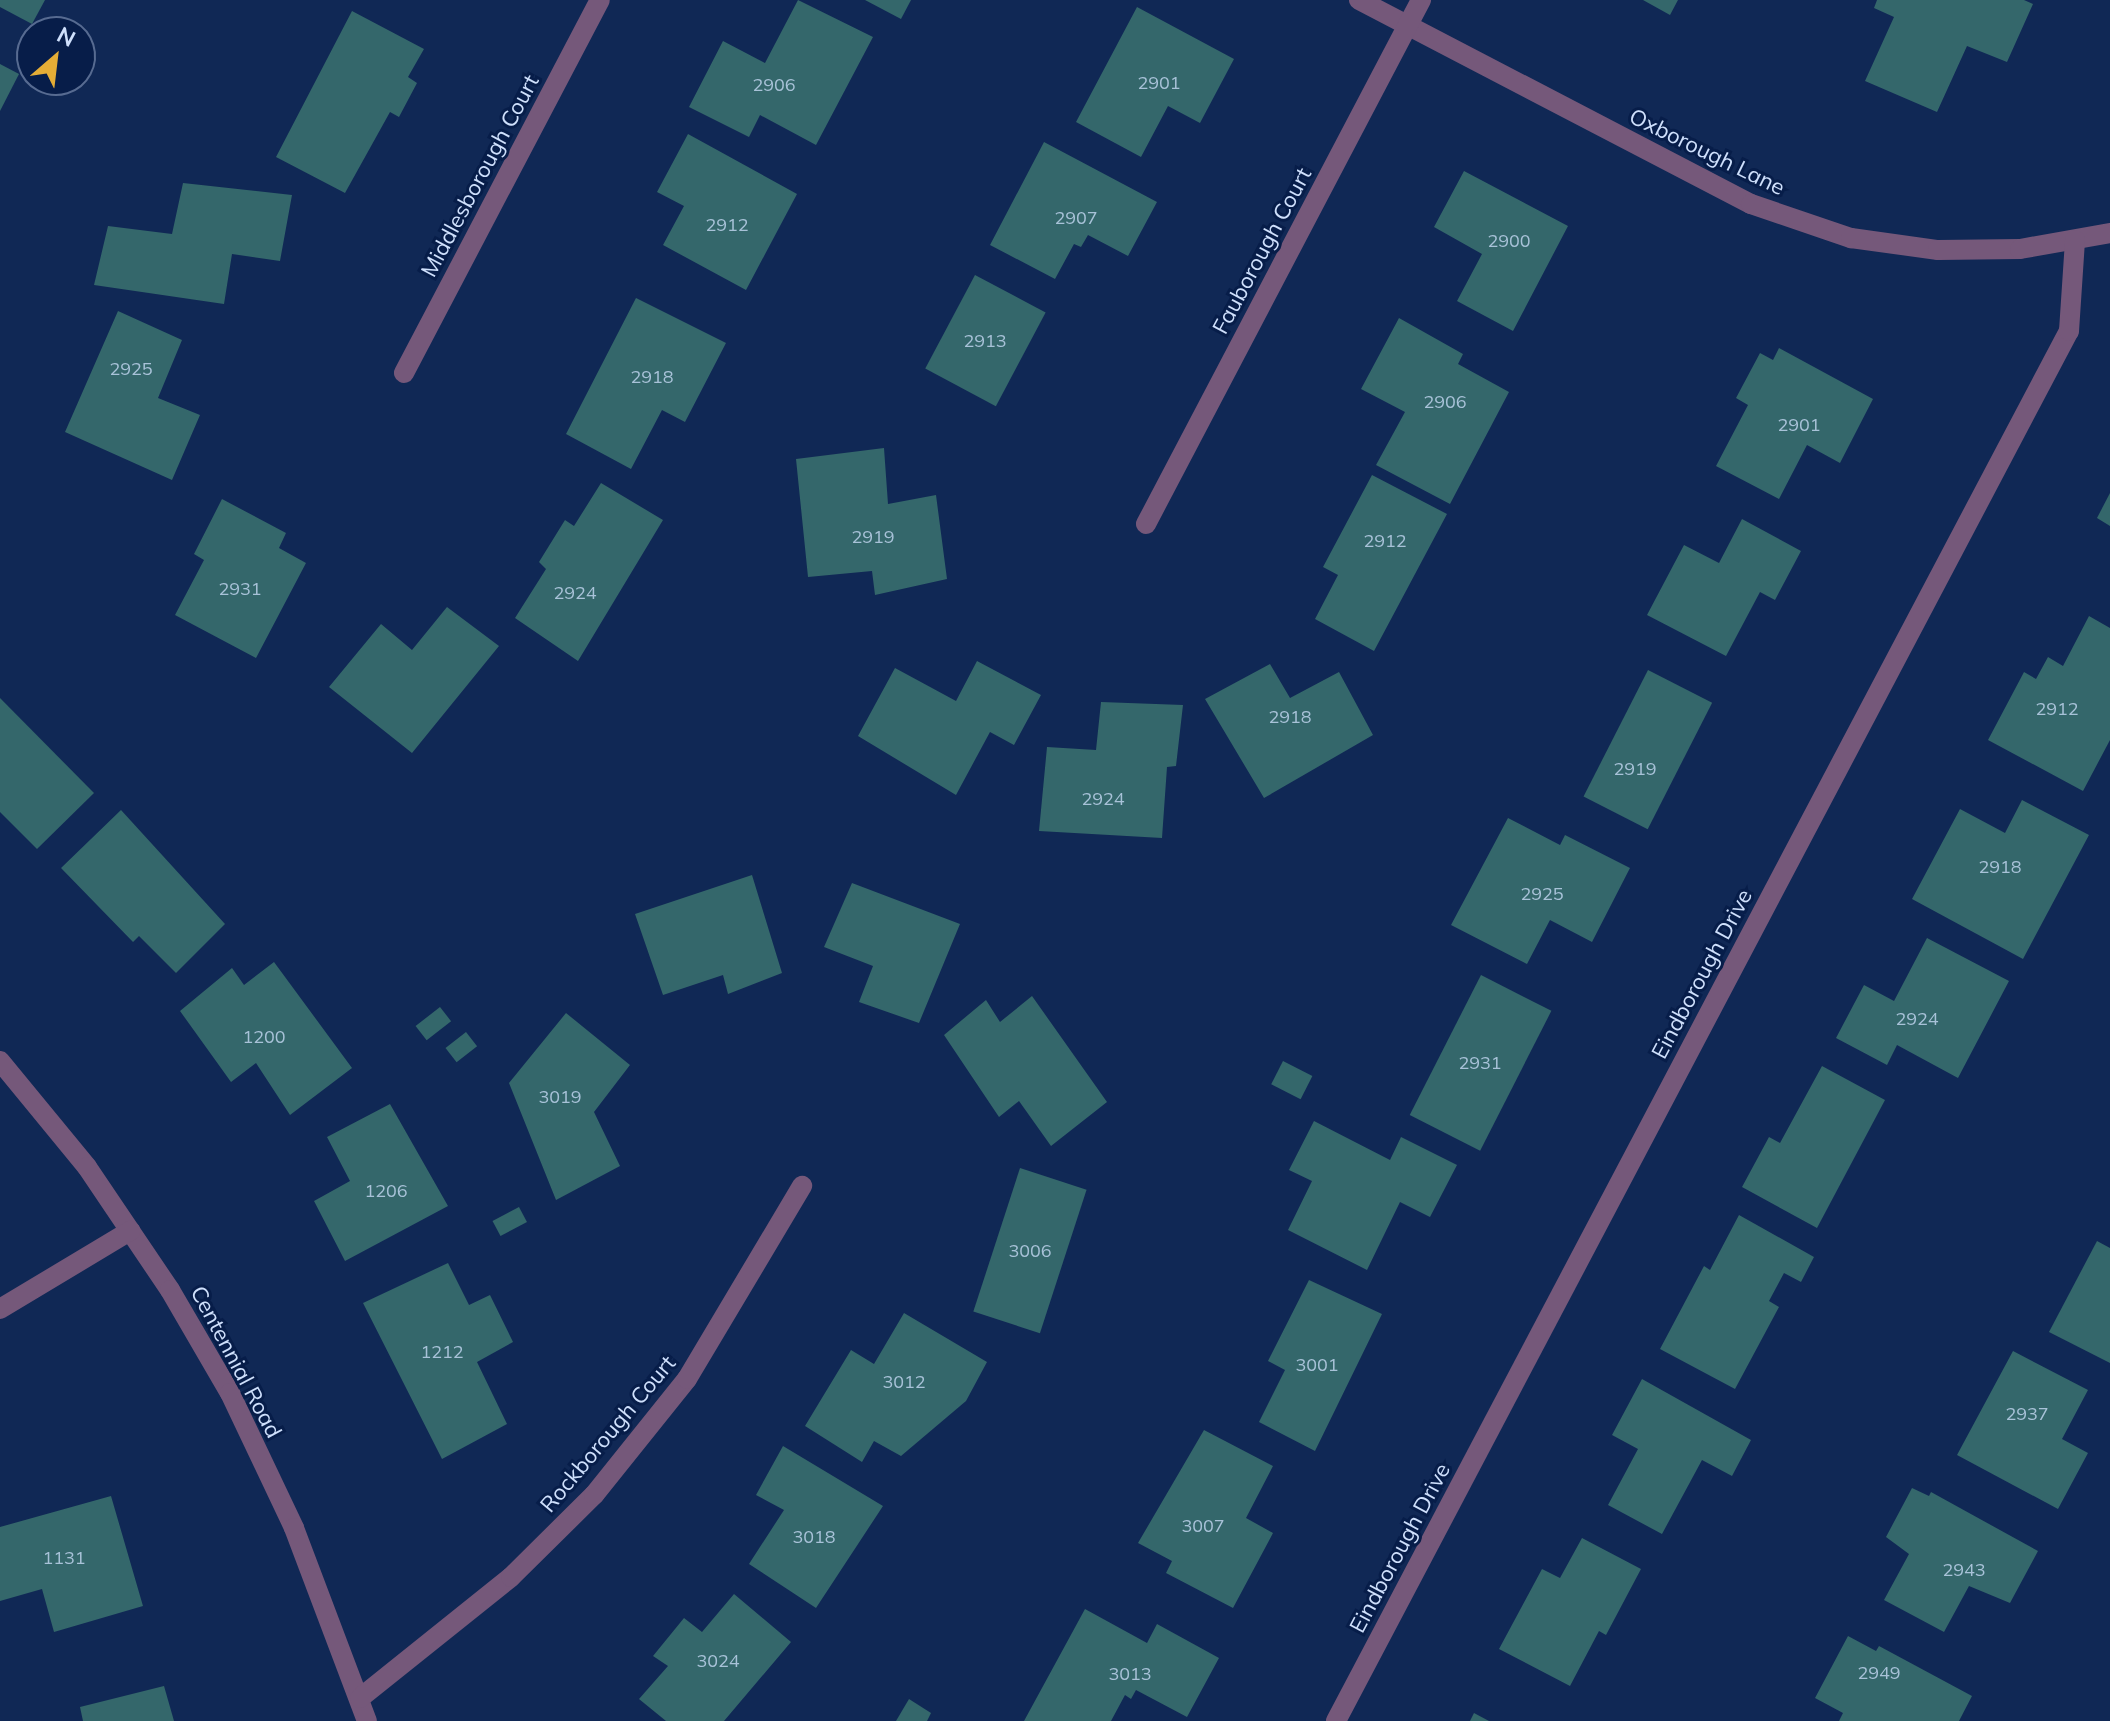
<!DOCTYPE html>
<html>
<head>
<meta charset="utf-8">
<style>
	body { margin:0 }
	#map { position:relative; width:2110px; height:1721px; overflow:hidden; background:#102855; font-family:Mulish,sans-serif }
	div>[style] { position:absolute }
	.building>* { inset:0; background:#34676b; transform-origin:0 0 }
	.minor>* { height:20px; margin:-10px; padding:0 10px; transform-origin:10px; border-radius:10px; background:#75587a }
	span { translate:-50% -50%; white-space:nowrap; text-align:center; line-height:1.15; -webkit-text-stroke:6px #071d49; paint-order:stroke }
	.number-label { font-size:18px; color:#a8c2d8 }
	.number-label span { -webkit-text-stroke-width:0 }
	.street-label { font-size:22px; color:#cfe0fc }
	.north { position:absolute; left:16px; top:16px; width:80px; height:80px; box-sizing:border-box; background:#071d49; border:2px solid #576b91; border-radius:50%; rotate:28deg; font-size:22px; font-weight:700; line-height:32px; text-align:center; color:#cfe0fc }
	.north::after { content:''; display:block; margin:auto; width:28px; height:36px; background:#e5ad36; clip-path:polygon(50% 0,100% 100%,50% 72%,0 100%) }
</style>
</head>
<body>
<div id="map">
	<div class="building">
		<i style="clip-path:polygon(0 0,45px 0,32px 24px,0 7px)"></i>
		<i style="clip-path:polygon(798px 0,873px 37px,816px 145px,760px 115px,749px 137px,689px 107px,723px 41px,765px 63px)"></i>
		<i style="clip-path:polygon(865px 0,911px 0,901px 19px)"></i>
		<i style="clip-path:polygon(1643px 0,1678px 0,1670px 15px)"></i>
		<i style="clip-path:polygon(1877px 0,2024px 0,2033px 4px,2007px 62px,1967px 46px,1937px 112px,1865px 81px,1894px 17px,1874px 8px)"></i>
		<i style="clip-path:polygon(1137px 7px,1234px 59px,1200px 123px,1168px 106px,1141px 157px,1076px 122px)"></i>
		<i style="clip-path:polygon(352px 11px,424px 49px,408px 77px,417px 83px,399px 117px,390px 112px,345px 193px,276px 157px)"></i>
		<i style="clip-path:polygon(0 64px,19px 74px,0 111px)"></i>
		<i style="clip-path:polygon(688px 134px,797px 194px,746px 290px,663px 245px,684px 206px,657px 192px)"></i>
		<i style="clip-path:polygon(1044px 142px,1157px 202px,1128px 256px,1088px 235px,1081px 247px,1074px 244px,1055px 279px,990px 245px)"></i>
		<i style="clip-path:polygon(1464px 171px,1568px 226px,1513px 331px,1457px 301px,1482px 254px,1434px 227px)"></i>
		<i style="clip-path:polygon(183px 183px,292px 195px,280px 261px,232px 254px,224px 304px,94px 285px,108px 226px,172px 234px)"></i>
		<i style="left:975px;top:275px;width:80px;height:106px;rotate:28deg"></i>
		<i style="clip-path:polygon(636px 298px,726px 343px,685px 422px,662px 410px,631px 469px,566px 434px)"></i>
		<i style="clip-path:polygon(118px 311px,182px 340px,158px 398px,200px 415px,172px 480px,65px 432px)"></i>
		<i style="clip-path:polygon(1399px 318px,1463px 354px,1458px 364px,1509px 392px,1450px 504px,1376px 465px,1405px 412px,1361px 389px)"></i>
		<i style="clip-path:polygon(1779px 348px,1873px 399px,1840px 463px,1807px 445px,1779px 499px,1716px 466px,1748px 405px,1736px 398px,1760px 353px,1773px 360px)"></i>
		<i style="clip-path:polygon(884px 448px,888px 504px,936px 495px,947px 579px,875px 595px,872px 571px,808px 577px,796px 459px)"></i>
		<i style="clip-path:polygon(1372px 475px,1447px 514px,1374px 651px,1315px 619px,1338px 575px,1323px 567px)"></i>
		<i style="clip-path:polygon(601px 483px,663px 520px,578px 661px,515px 618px,546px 569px,539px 562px,565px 520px,574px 526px)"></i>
		<i style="clip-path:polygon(2110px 493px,2110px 526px,2097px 518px)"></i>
		<i style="clip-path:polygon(222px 499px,286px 533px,279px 548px,306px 563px,256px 658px,175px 615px,204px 560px,194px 554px)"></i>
		<i style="clip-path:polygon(1742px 519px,1801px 551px,1775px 600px,1760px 592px,1726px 656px,1647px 615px,1684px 545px,1719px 563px)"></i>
		<i style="clip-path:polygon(447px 607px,499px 646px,412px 753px,329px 687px,381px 624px,412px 650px)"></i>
		<i style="clip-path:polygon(2089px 616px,2110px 628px,2110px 740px,2083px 791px,1988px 740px,2024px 672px,2036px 679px,2048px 657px,2063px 666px)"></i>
		<i style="clip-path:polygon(977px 661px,1041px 695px,1014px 745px,990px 732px,956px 795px,858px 736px,895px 668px,956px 701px)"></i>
		<i style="clip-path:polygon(1270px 664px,1290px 698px,1339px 672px,1373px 735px,1264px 798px,1205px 699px)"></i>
		<i style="left:1648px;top:670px;width:72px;height:142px;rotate:27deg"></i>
		<i style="clip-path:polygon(0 698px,94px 793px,37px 849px,0 812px)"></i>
		<i style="clip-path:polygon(1101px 702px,1183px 705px,1176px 766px,1167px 767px,1162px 838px,1039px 831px,1047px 747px,1096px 750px)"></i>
		<i style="clip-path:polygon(2022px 800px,2089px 835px,2023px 959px,1912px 899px,1960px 809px,2005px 833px)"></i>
		<i style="clip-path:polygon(121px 810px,225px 924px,176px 973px,139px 936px,133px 942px,61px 868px)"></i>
		<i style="clip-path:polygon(1508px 818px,1560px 845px,1565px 835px,1630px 868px,1592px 942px,1550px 920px,1527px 964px,1451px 925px)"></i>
		<i style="clip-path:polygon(752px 875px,782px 973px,728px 994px,723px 975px,663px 995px,635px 914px)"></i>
		<i style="clip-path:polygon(852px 883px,960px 924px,919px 1023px,859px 1002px,873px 966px,824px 947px)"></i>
		<i style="clip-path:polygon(1927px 938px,2009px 981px,1958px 1078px,1897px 1045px,1887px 1065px,1836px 1038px,1864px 985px,1894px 1001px)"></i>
		<i style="clip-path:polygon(274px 962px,352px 1068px,290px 1115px,256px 1063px,231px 1082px,180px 1011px,232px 968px,244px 985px)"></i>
		<i style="left:1481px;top:975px;width:79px;height:157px;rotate:27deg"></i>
		<i style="clip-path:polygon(1032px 996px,1107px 1102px,1051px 1146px,1019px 1101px,999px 1117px,944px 1035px,986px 1000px,1000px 1022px)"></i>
		<i style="left:440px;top:1007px;width:18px;height:31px;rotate:52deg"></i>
		<i style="clip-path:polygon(566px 1013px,630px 1065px,594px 1112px,620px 1166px,556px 1200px,509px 1083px)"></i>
		<i style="left:466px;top:1032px;width:18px;height:26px;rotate:52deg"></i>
		<i style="left:1283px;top:1061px;width:33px;height:26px;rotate:27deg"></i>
		<i style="clip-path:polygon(1822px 1066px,1885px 1100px,1817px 1228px,1742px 1187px,1769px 1137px,1780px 1143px)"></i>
		<i style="clip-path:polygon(390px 1104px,448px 1206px,345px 1261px,314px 1201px,350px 1181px,327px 1137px)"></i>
		<i style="clip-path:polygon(1314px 1121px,1390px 1160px,1401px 1137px,1457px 1165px,1430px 1217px,1400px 1202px,1367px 1270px,1288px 1230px,1312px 1181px,1289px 1170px)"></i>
		<i style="left:1020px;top:1168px;width:70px;height:151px;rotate:18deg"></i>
		<i style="left:519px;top:1207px;width:17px;height:30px;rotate:62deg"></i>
		<i style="clip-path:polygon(1739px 1215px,1814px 1257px,1801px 1282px,1784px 1273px,1769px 1301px,1779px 1307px,1735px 1389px,1660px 1349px,1704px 1266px,1710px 1270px)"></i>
		<i style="clip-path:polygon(2097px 1241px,2110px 1248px,2110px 1363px,2049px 1332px)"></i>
		<i style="clip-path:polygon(448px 1263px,469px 1305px,490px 1295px,513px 1342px,477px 1362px,507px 1424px,442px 1459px,363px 1303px)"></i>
		<i style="clip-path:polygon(1309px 1280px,1382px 1314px,1315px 1451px,1259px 1422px,1285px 1370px,1268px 1361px)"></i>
		<i style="clip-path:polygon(904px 1313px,987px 1362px,966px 1401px,901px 1456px,874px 1441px,862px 1462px,805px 1426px,851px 1350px,874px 1364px)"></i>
		<i style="clip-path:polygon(2013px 1351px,2088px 1390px,2062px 1439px,2088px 1453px,2058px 1509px,1957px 1455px)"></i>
		<i style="clip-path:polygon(1642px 1379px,1751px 1440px,1732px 1476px,1702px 1460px,1662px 1534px,1608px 1505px,1638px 1449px,1612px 1435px)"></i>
		<i style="clip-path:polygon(1204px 1430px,1273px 1466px,1246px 1518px,1273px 1533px,1233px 1608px,1166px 1573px,1172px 1561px,1138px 1543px)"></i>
		<i style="clip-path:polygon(783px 1446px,883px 1506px,816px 1608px,749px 1564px,784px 1510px,756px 1495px)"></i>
		<i style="clip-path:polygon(1912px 1488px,1929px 1496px,1931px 1492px,2038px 1551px,2010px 1603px,1969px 1586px,1944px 1632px,1884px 1600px,1909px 1554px,1886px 1537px)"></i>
		<i style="clip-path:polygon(111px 1496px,143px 1606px,54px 1632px,42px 1589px,0 1601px,0 1527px)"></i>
		<i style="clip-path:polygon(1582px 1538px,1641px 1569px,1606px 1635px,1599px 1631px,1570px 1686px,1499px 1649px,1542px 1569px,1560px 1578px)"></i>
		<i style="clip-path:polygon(734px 1594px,791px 1642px,724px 1721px,666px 1721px,639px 1699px,668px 1666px,653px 1656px,684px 1618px,702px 1632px)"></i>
		<i style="clip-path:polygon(1085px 1609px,1147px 1643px,1157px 1624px,1219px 1658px,1187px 1717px,1136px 1690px,1131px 1699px,1125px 1695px,1111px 1721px,1024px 1721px)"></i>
		<i style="clip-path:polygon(1848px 1636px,1876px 1651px,1879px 1646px,1972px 1696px,1959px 1721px,1839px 1721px,1843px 1713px,1815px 1698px)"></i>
		<i style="clip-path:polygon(164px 1686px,174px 1721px,83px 1721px,80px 1707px)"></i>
		<i style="clip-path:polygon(909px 1699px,931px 1713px,927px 1721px,896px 1721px)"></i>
		<i style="clip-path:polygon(1474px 1713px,1489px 1721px,1470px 1721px)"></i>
	</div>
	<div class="minor">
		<i style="left:1359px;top:0;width:442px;rotate:27.5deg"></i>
		<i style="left:1751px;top:204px;width:106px;rotate:18.8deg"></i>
		<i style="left:1851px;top:238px;width:88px;rotate:7.9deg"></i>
		<i style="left:1938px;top:250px;width:82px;rotate:-0.7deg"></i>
		<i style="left:2020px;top:249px;width:91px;rotate:-10.1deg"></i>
		<i style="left:404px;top:373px;width:421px;rotate:-62.3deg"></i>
		<i style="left:1146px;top:524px;width:592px;rotate:-62.31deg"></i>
		<i style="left:0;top:1061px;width:137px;rotate:50.6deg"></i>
		<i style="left:87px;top:1167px;width:148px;rotate:56deg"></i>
		<i style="left:170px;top:1290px;width:119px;rotate:59.8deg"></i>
		<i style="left:230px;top:1393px;width:149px;rotate:64.6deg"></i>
		<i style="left:294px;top:1528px;width:206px;rotate:69.3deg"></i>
		<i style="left:0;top:1309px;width:152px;rotate:-31deg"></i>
		<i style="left:360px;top:1698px;width:193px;rotate:-38.7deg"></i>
		<i style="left:511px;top:1577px;width:117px;rotate:-44.7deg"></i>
		<i style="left:594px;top:1495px;width:149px;rotate:-51.3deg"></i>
		<i style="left:687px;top:1379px;width:225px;rotate:-59.2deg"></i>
		<i style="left:1336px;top:1721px;width:1571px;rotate:-62.2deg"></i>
		<i style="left:2069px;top:331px;width:91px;rotate:-86.2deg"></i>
	</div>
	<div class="number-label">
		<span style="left:1159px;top:83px">2901</span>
		<span style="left:774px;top:85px">2906</span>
		<span style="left:1076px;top:218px">2907</span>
		<span style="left:727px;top:225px">2912</span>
		<span style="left:1509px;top:241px">2900</span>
		<span style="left:985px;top:341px">2913</span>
		<span style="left:131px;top:369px">2925</span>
		<span style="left:652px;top:377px">2918</span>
		<span style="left:1445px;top:402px">2906</span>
		<span style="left:1799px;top:425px">2901</span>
		<span style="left:873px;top:537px">2919</span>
		<span style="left:1385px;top:541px">2912</span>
		<span style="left:240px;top:589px">2931</span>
		<span style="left:575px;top:593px">2924</span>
		<span style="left:2057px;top:709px">2912</span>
		<span style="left:1290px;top:717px">2918</span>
		<span style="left:1635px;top:769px">2919</span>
		<span style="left:1103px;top:799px">2924</span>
		<span style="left:2000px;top:867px">2918</span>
		<span style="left:1542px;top:894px">2925</span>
		<span style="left:1917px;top:1019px">2924</span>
		<span style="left:264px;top:1037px">1200</span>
		<span style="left:1480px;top:1063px">2931</span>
		<span style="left:560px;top:1097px">3019</span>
		<span style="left:386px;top:1191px">1206</span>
		<span style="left:1030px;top:1251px">3006</span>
		<span style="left:442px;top:1352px">1212</span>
		<span style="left:1317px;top:1365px">3001</span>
		<span style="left:904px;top:1382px">3012</span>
		<span style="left:2027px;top:1414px">2937</span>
		<span style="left:1203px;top:1526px">3007</span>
		<span style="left:814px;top:1537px">3018</span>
		<span style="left:64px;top:1558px">1131</span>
		<span style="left:1964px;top:1570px">2943</span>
		<span style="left:718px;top:1661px">3024</span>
		<span style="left:1879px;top:1673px">2949</span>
		<span style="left:1130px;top:1674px">3013</span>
	</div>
	<div class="street-label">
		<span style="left:1707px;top:152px;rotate:26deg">Oxborough Lane</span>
		<span style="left:480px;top:176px;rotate:-62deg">Middlesborough Court</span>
		<span style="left:1262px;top:251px;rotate:-62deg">Fauborough Court</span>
		<span style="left:1702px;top:974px;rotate:-62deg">Eindborough Drive</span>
		<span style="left:236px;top:1362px;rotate:62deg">Centennial Road</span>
		<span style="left:608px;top:1434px;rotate:-50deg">Rockborough Court</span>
		<span style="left:1400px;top:1548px;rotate:-62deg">Eindborough Drive</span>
	</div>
	<div class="north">N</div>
</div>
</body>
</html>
